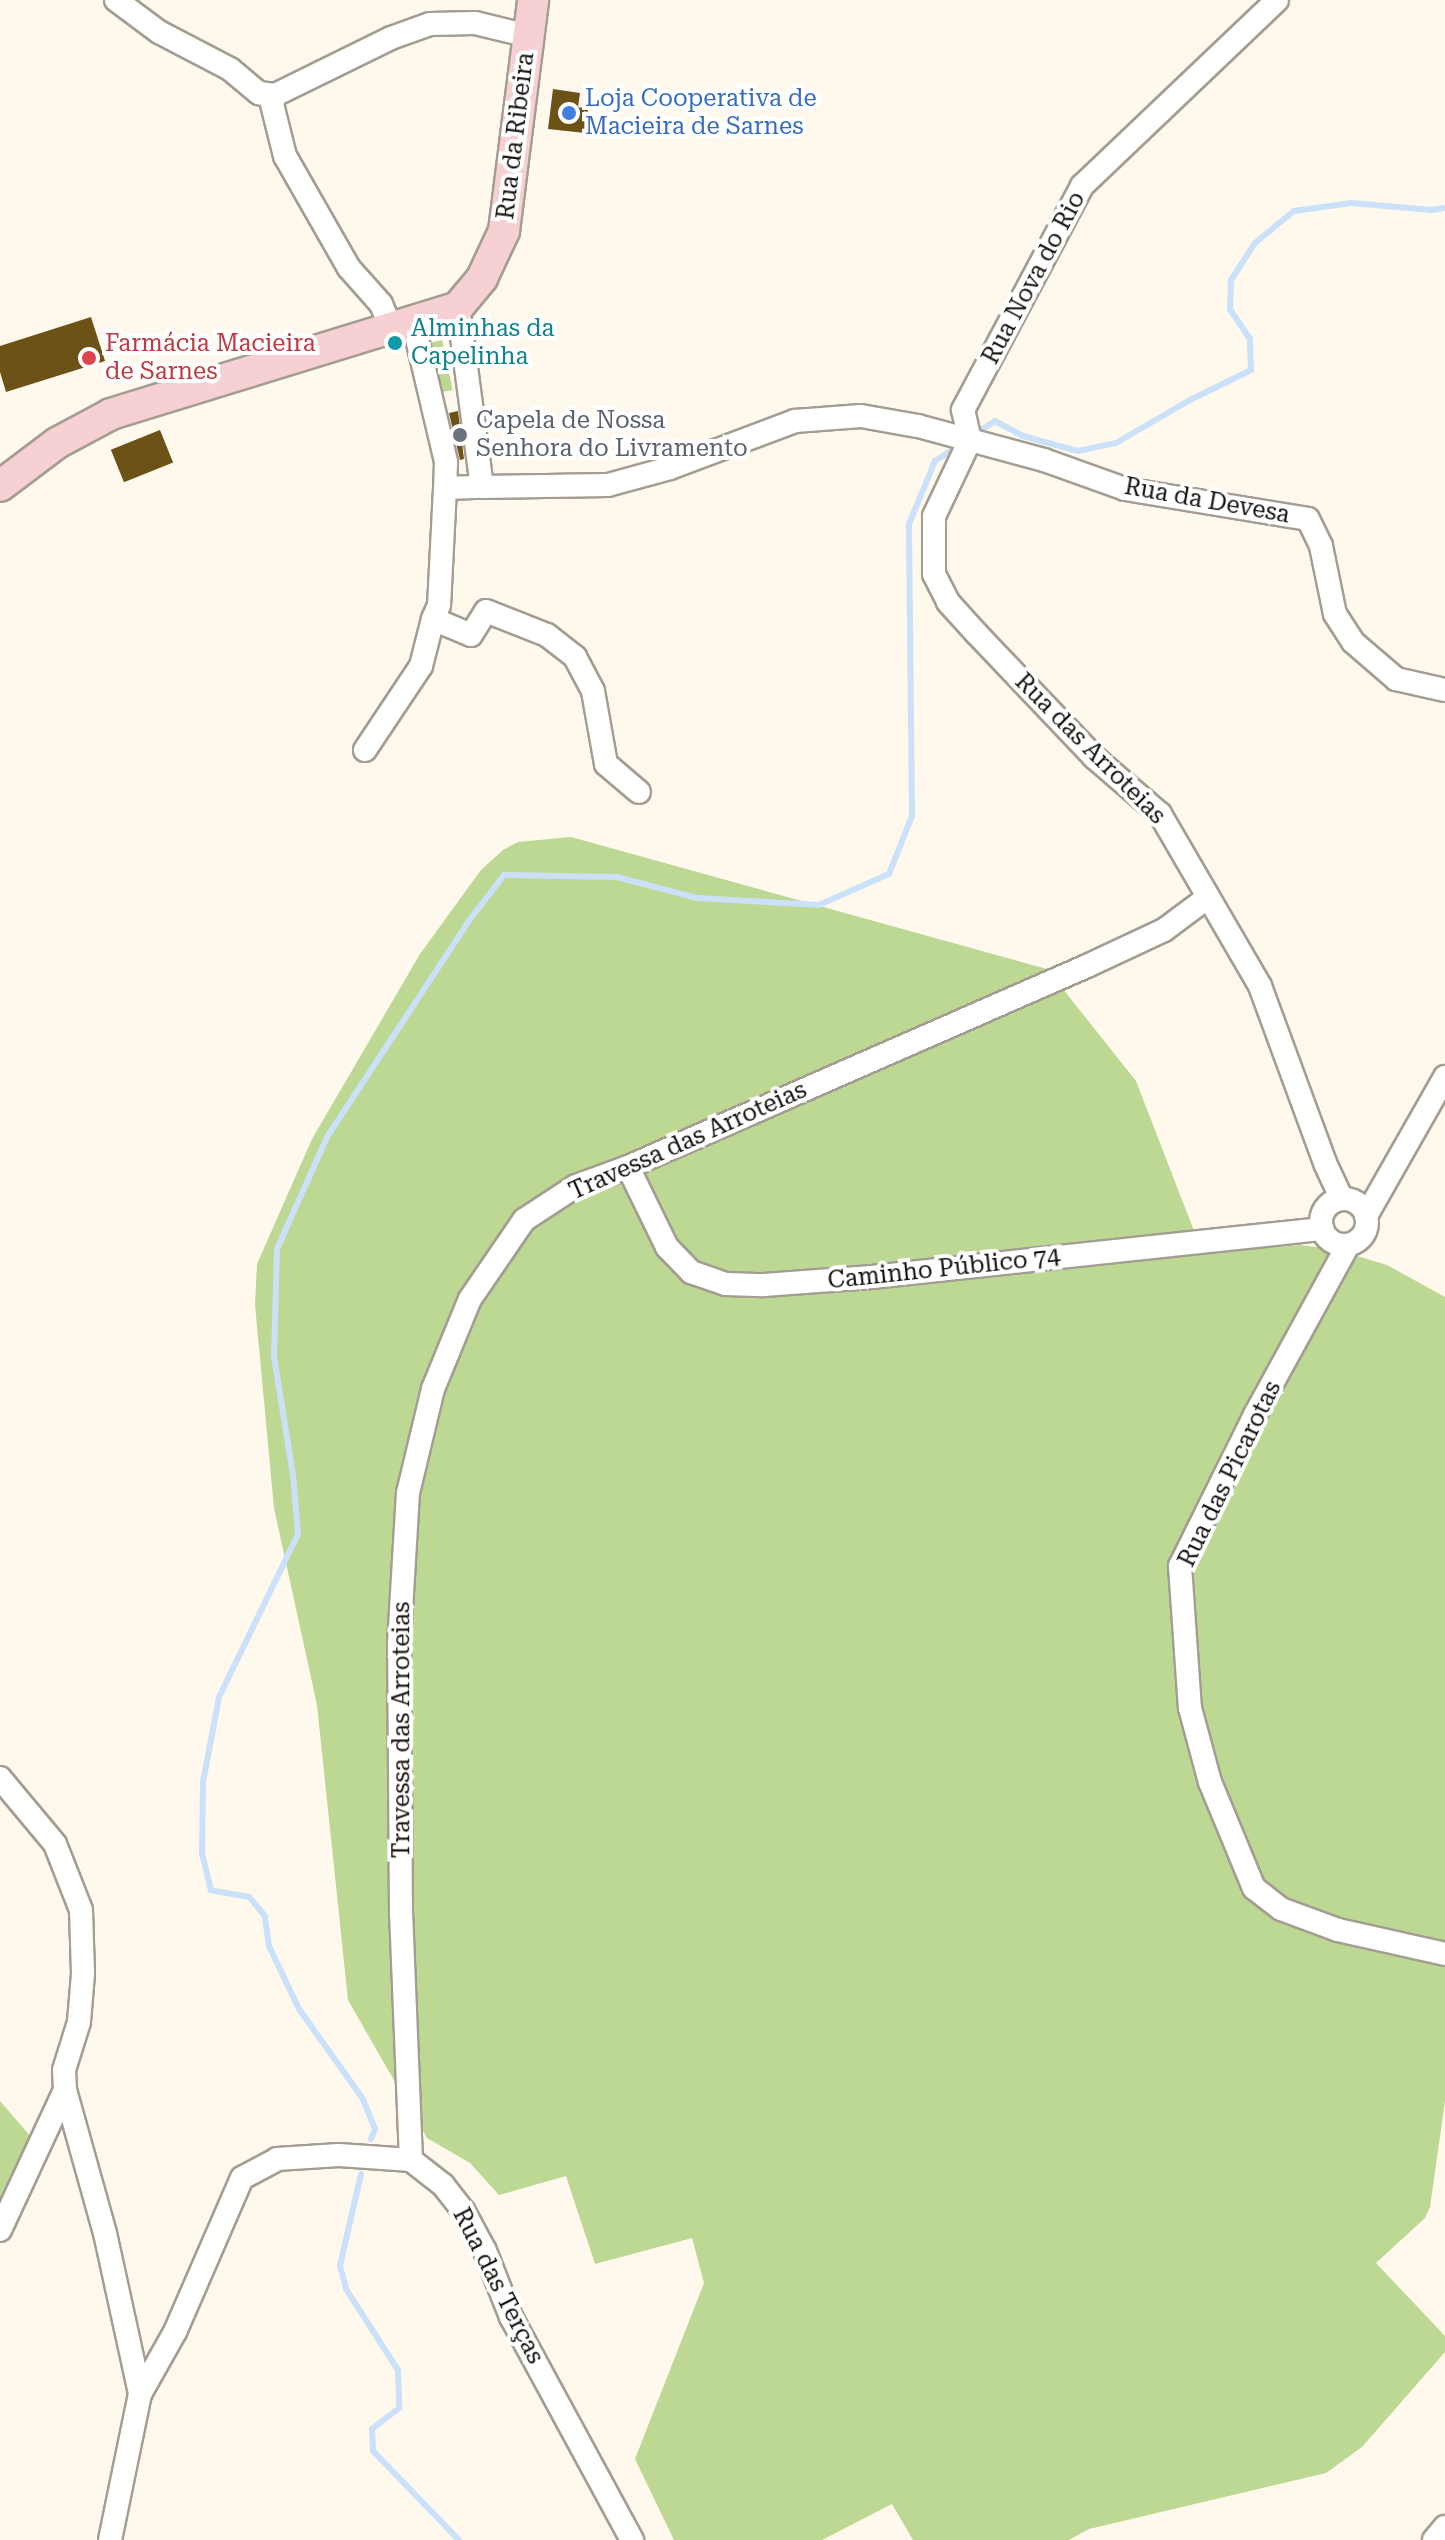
<!DOCTYPE html>
<html>
<head>
<meta charset="utf-8">
<style>
	body { margin:0 }
	#map { position:relative; width:1445px; height:2540px; overflow:hidden; background:#fef8ed; font-family:"Roboto Serif",serif }
	div>[style] { position:absolute }
	.green>* { inset:0; background:#bcd892; transform-origin:0 0 }
	.stream>* { height:6px; margin:-3px; padding:0 3px; transform-origin:3px; border-radius:3px; background:#cbe0f9 }
	.building>* { inset:0; background:#6d5217; transform-origin:0 0 }
	.roads { filter:drop-shadow(2px 0 #a39d92) drop-shadow(-2px 0 #a39d92) drop-shadow(0 2px #a39d92) drop-shadow(0 -2px #a39d92) }
	.street>* { height:22px; margin:-11px; padding:0 11px; transform-origin:11px; border-radius:11px; background:#fff }
	.street>.ring { margin:-11px; padding:0; box-sizing:content-box; background:none; border:22px solid #fff; border-radius:50% }
	.secondary>* { height:30px; margin:-15px; padding:0 15px; transform-origin:15px; border-radius:15px; background:#f6d0d2 }
	.dots>* { width:22px; height:22px; translate:-50% -50%; box-sizing:border-box; border:4px solid #fff; border-radius:50% }
	span { translate:-50% -50%; white-space:nowrap; text-align:center; line-height:1.15; -webkit-text-stroke:8px #fff; paint-order:stroke }
	.shop-label { font-size:24px; color:#366cbe }
	.left { translate:0 -50%; text-align:left }
	.street-label { font-size:24px; color:#12100c }
	.culture-label { font-size:24px; color:#0d838f }
	.health-label { font-size:24px; color:#be3a42 }
	.worship-label { font-size:24px; color:#5b616d }
</style>
</head>
<body>
<div id="map">
	<div class="green">
		<i style="left:442px;top:340px;width:51px;height:13px;rotate:78deg"></i>
		<i style="clip-path:polygon(571px 837px,1047px 969px,1136px 1081px,1203px 1254px,1299px 1245px,1334px 1249px,1387px 1265px,1445px 1297px,1445px 2101px,1430px 2207px,1425px 2218px,1376px 2263px,1445px 2336px,1445px 2352px,1362px 2447px,1326px 2473px,1089px 2529px,1069px 2540px,913px 2540px,892px 2504px,822px 2540px,674px 2540px,635px 2459px,704px 2283px,692px 2238px,595px 2264px,566px 2176px,499px 2195px,470px 2163px,427px 2138px,348px 2000px,317px 1705px,274px 1508px,255px 1305px,257px 1264px,312px 1139px,420px 954px,481px 870px,503px 850px,518px 842px)"></i>
		<i style="clip-path:polygon(0 2101px,32px 2138px,0 2212px)"></i>
	</div>
	<div class="stream">
		<i style="left:984px;top:428px;width:13px;rotate:-32deg"></i>
		<i style="left:995px;top:421px;width:32px;rotate:28deg"></i>
		<i style="left:1023px;top:436px;width:57px;rotate:15.3deg"></i>
		<i style="left:1078px;top:451px;width:39px;rotate:-12deg"></i>
		<i style="left:1116px;top:443px;width:86px;rotate:-30.2deg"></i>
		<i style="left:1190px;top:400px;width:68px;rotate:-26.2deg"></i>
		<i style="left:1251px;top:370px;width:31px;rotate:-92deg"></i>
		<i style="left:1250px;top:339px;width:36px;rotate:-124deg"></i>
		<i style="left:1230px;top:309px;width:29px;rotate:-88deg"></i>
		<i style="left:1231px;top:280px;width:44px;rotate:-57deg"></i>
		<i style="left:1255px;top:243px;width:50px;rotate:-39.4deg"></i>
		<i style="left:1294px;top:211px;width:58px;rotate:-8deg"></i>
		<i style="left:1351px;top:203px;width:81px;rotate:4.9deg"></i>
		<i style="left:1432px;top:210px;width:13px;rotate:-9deg"></i>
		<i style="left:371px;top:2139px;width:11px;rotate:-68deg"></i>
		<i style="left:375px;top:2129px;width:32px;rotate:-112deg"></i>
		<i style="left:363px;top:2099px;width:110px;rotate:-125.4deg"></i>
		<i style="left:299px;top:2009px;width:70px;rotate:-115.5deg"></i>
		<i style="left:269px;top:1946px;width:30px;rotate:-98deg"></i>
		<i style="left:265px;top:1916px;width:25px;rotate:-130deg"></i>
		<i style="left:249px;top:1897px;width:39px;rotate:-170deg"></i>
		<i style="left:211px;top:1890px;width:37px;rotate:-104deg"></i>
		<i style="left:202px;top:1854px;width:72px;rotate:-89.2deg"></i>
		<i style="left:203px;top:1782px;width:86px;rotate:-79.3deg"></i>
		<i style="left:219px;top:1697px;width:181px;rotate:-64.1deg"></i>
		<i style="left:298px;top:1534px;width:59px;rotate:-94.8deg"></i>
		<i style="left:293px;top:1475px;width:121px;rotate:-99.1deg"></i>
		<i style="left:274px;top:1356px;width:107px;rotate:-88.4deg"></i>
		<i style="left:277px;top:1249px;width:123px;rotate:-65.9deg"></i>
		<i style="left:327px;top:1137px;width:257px;rotate:-56.7deg"></i>
		<i style="left:468px;top:922px;width:59px;rotate:-52.5deg"></i>
		<i style="left:504px;top:875px;width:113px;rotate:1deg"></i>
		<i style="left:617px;top:877px;width:83px;rotate:14.7deg"></i>
		<i style="left:697px;top:898px;width:122px;rotate:3.3deg"></i>
		<i style="left:819px;top:905px;width:77px;rotate:-23.9deg"></i>
		<i style="left:889px;top:874px;width:62px;rotate:-68.4deg"></i>
		<i style="left:912px;top:816px;width:292px;rotate:-90.6deg"></i>
		<i style="left:909px;top:524px;width:68px;rotate:-67.6deg"></i>
		<i style="left:935px;top:461px;width:24px;rotate:-33deg"></i>
		<i style="left:361px;top:2174px;width:94px;rotate:102.9deg"></i>
		<i style="left:340px;top:2266px;width:24px;rotate:75deg"></i>
		<i style="left:346px;top:2289px;width:96px;rotate:57.3deg"></i>
		<i style="left:398px;top:2370px;width:38px;rotate:88deg"></i>
		<i style="left:399px;top:2408px;width:34px;rotate:142deg"></i>
		<i style="left:372px;top:2429px;width:22px;rotate:87deg"></i>
		<i style="left:373px;top:2451px;width:124px;rotate:46deg"></i>
	</div>
	<div class="building">
		<i style="clip-path:polygon(553px 89px,580px 93px,578px 107px,588px 109px,585px 133px,548px 129px)"></i>
		<i style="clip-path:polygon(91px 317px,105px 361px,6px 392px,0 372px,0 346px)"></i>
		<i style="clip-path:polygon(458px 411px,464px 459px,460px 460px,449px 413px)"></i>
		<i style="left:160px;top:430px;width:35px;height:53px;rotate:68deg"></i>
	</div>
	<div class="roads">
		<div class="street">
			<i style="left:116px;top:0;width:54px;rotate:36.7deg"></i>
			<i style="left:159px;top:32px;width:80px;rotate:27.5deg"></i>
			<i style="left:230px;top:69px;width:38px;rotate:40deg"></i>
			<i style="left:259px;top:93px;width:16px;rotate:7deg"></i>
			<i style="left:275px;top:95px;width:129px;rotate:-26.2deg"></i>
			<i style="left:391px;top:38px;width:41px;rotate:-19.7deg"></i>
			<i style="left:430px;top:24px;width:45px;rotate:-1.3deg"></i>
			<i style="left:475px;top:23px;width:56px;rotate:13.5deg"></i>
			<i style="left:275px;top:95px;width:9px;rotate:108deg"></i>
			<i style="left:272px;top:104px;width:54px;rotate:76deg"></i>
			<i style="left:285px;top:156px;width:129px;rotate:60.3deg"></i>
			<i style="left:349px;top:268px;width:48px;rotate:48.4deg"></i>
			<i style="left:381px;top:304px;width:25px;rotate:67deg"></i>
			<i style="left:413px;top:322px;width:144px;rotate:76.7deg"></i>
			<i style="left:446px;top:462px;width:26px;rotate:92deg"></i>
			<i style="left:445px;top:488px;width:37px;rotate:-2deg"></i>
			<i style="left:482px;top:487px;width:182px;rotate:-97.6deg"></i>
			<i style="left:970px;top:440px;width:84px;rotate:115.3deg"></i>
			<i style="left:934px;top:516px;width:58px;rotate:90deg"></i>
			<i style="left:934px;top:574px;width:31px;rotate:63deg"></i>
			<i style="left:948px;top:602px;width:43px;rotate:47.8deg"></i>
			<i style="left:977px;top:634px;width:170px;rotate:46.4deg"></i>
			<i style="left:1094px;top:757px;width:87px;rotate:40.8deg"></i>
			<i style="left:1160px;top:814px;width:199px;rotate:59.8deg"></i>
			<i style="left:1260px;top:986px;width:189px;rotate:69.8deg"></i>
			<i style="left:1325px;top:1163px;width:40px;rotate:65deg"></i>
			<i style="left:970px;top:440px;width:31px;rotate:-103deg"></i>
			<i style="left:963px;top:410px;width:254px;rotate:-62deg"></i>
			<i style="left:1082px;top:186px;width:269px;rotate:-43.6deg"></i>
			<i style="left:482px;top:487px;width:126px;rotate:-0.9deg"></i>
			<i style="left:608px;top:485px;width:64px;rotate:-15.3deg"></i>
			<i style="left:670px;top:468px;width:134px;rotate:-20.6deg"></i>
			<i style="left:795px;top:421px;width:66px;rotate:-4.3deg"></i>
			<i style="left:861px;top:416px;width:58px;rotate:10deg"></i>
			<i style="left:918px;top:426px;width:131px;rotate:15.1deg"></i>
			<i style="left:1044px;top:460px;width:86px;rotate:19.7deg"></i>
			<i style="left:1125px;top:489px;width:185px;rotate:9.3deg"></i>
			<i style="left:1308px;top:519px;width:30px;rotate:64deg"></i>
			<i style="left:1321px;top:546px;width:69px;rotate:78.4deg"></i>
			<i style="left:1335px;top:614px;width:33px;rotate:57deg"></i>
			<i style="left:1353px;top:642px;width:57px;rotate:40.7deg"></i>
			<i style="left:1396px;top:679px;width:50px;rotate:12.7deg"></i>
			<i style="left:445px;top:488px;width:117px;rotate:92.9deg"></i>
			<i style="left:439px;top:605px;width:15px;rotate:113deg"></i>
			<i style="left:433px;top:619px;width:41px;rotate:22.8deg"></i>
			<i style="left:471px;top:635px;width:28px;rotate:-58deg"></i>
			<i style="left:486px;top:611px;width:66px;rotate:21.5deg"></i>
			<i style="left:547px;top:635px;width:36px;rotate:38deg"></i>
			<i style="left:575px;top:657px;width:38px;rotate:62deg"></i>
			<i style="left:593px;top:691px;width:74px;rotate:79.9deg"></i>
			<i style="left:606px;top:764px;width:43px;rotate:40.3deg"></i>
			<i style="left:365px;top:750px;width:101px;rotate:-56.3deg"></i>
			<i style="left:421px;top:666px;width:49px;rotate:-75.7deg"></i>
			<i style="left:628px;top:1167px;width:89px;rotate:64deg"></i>
			<i style="left:667px;top:1247px;width:35px;rotate:46deg"></i>
			<i style="left:691px;top:1272px;width:37px;rotate:19deg"></i>
			<i style="left:726px;top:1284px;width:38px;rotate:2deg"></i>
			<i style="left:764px;top:1285px;width:108px;rotate:-4.2deg"></i>
			<i style="left:872px;top:1277px;width:453px;rotate:-6.1deg"></i>
			<i class="ring" style="left:1321px;top:1199px;width:24px;height:24px"></i>
			<i style="left:1366px;top:1216px;width:160px;rotate:-60.4deg"></i>
			<i style="left:1348px;top:1245px;width:194px;rotate:118.7deg"></i>
			<i style="left:1255px;top:1415px;width:169px;rotate:116.4deg"></i>
			<i style="left:1180px;top:1566px;width:142px;rotate:86deg"></i>
			<i style="left:1190px;top:1708px;width:77px;rotate:74.9deg"></i>
			<i style="left:1210px;top:1782px;width:115px;rotate:67.5deg"></i>
			<i style="left:1254px;top:1888px;width:34px;rotate:38deg"></i>
			<i style="left:1281px;top:1909px;width:61px;rotate:20.2deg"></i>
			<i style="left:1338px;top:1930px;width:110px;rotate:12.6deg"></i>
			<i style="left:0;top:1778px;width:86px;rotate:50.2deg"></i>
			<i style="left:55px;top:1844px;width:71px;rotate:68.5deg"></i>
			<i style="left:81px;top:1910px;width:64px;rotate:88.2deg"></i>
			<i style="left:83px;top:1974px;width:48px;rotate:94.8deg"></i>
			<i style="left:79px;top:2022px;width:50px;rotate:107.4deg"></i>
			<i style="left:64px;top:2070px;width:20px;rotate:87deg"></i>
			<i style="left:65px;top:2090px;width:148px;rotate:74.4deg"></i>
			<i style="left:105px;top:2233px;width:165px;rotate:77.7deg"></i>
			<i style="left:411px;top:2160px;width:246px;rotate:-92.3deg"></i>
			<i style="left:401px;top:1914px;width:270px;rotate:-90.4deg"></i>
			<i style="left:399px;top:1644px;width:151px;rotate:-86.6deg"></i>
			<i style="left:408px;top:1493px;width:107px;rotate:-76.5deg"></i>
			<i style="left:433px;top:1389px;width:97px;rotate:-67.7deg"></i>
			<i style="left:470px;top:1299px;width:96px;rotate:-55.6deg"></i>
			<i style="left:524px;top:1220px;width:62px;rotate:-33.2deg"></i>
			<i style="left:576px;top:1186px;width:55px;rotate:-20.1deg"></i>
			<i style="left:628px;top:1167px;width:501px;rotate:-23.65deg"></i>
			<i style="left:1087px;top:966px;width:85px;rotate:-25.1deg"></i>
			<i style="left:1164px;top:930px;width:54px;rotate:-36.7deg"></i>
			<i style="left:0;top:2230px;width:154px;rotate:-65.1deg"></i>
			<i style="left:110px;top:2540px;width:149px;rotate:-78.4deg"></i>
			<i style="left:140px;top:2394px;width:71px;rotate:-60.6deg"></i>
			<i style="left:175px;top:2332px;width:168px;rotate:-66.5deg"></i>
			<i style="left:242px;top:2178px;width:40px;rotate:-28deg"></i>
			<i style="left:277px;top:2159px;width:62px;rotate:-3.7deg"></i>
			<i style="left:339px;top:2155px;width:72px;rotate:4deg"></i>
			<i style="left:411px;top:2160px;width:41px;rotate:38deg"></i>
			<i style="left:443px;top:2185px;width:34px;rotate:52deg"></i>
			<i style="left:464px;top:2212px;width:44px;rotate:61.7deg"></i>
			<i style="left:485px;top:2251px;width:71px;rotate:68.5deg"></i>
			<i style="left:511px;top:2317px;width:254px;rotate:61.5deg"></i>
			<i style="left:1434px;top:2540px;width:17px;rotate:-50deg"></i>
		</div>
		<div class="secondary">
			<i style="left:0;top:486px;width:71px;rotate:-37deg"></i>
			<i style="left:57px;top:443px;width:61px;rotate:-28.2deg"></i>
			<i style="left:111px;top:414px;width:363px;rotate:-17.1deg"></i>
			<i style="left:458px;top:307px;width:38px;rotate:-50deg"></i>
			<i style="left:482px;top:278px;width:52px;rotate:-64.9deg"></i>
			<i style="left:504px;top:231px;width:233px;rotate:-82.8deg"></i>
		</div>
	</div>
	<div class="dots">
		<i style="left:569px;top:113px;background:#3f7fe0"></i>
		<i style="left:395px;top:343px;background:#0f9aa8"></i>
		<i style="left:89px;top:358px;background:#e0444e"></i>
		<i style="left:460px;top:435px;background:#6b7280"></i>
	</div>
	<div class="shop-label">
		<span class="left" style="left:585px;top:113px">Loja Cooperativa de<br>Macieira de Sarnes</span>
	</div>
	<div class="street-label">
		<span style="left:516px;top:136px;rotate:-83deg">Rua da Ribeira</span>
		<span style="left:1034px;top:278px;rotate:-62deg">Rua Nova do Rio</span>
		<span style="left:1207px;top:501px;rotate:10deg">Rua da Devesa</span>
		<span style="left:1090px;top:749px;rotate:45deg">Rua das Arroteias</span>
		<span style="left:688px;top:1141px;rotate:-24deg">Travessa das Arroteias</span>
		<span style="left:944px;top:1269px;rotate:-6deg">Caminho Público 74</span>
		<span style="left:1230px;top:1474px;rotate:-64deg">Rua das Picarotas</span>
		<span style="left:402px;top:1730px;rotate:-90deg">Travessa das Arroteias</span>
		<span style="left:498px;top:2286px;rotate:63deg">Rua das Terças</span>
	</div>
	<div class="culture-label">
		<span class="left" style="left:411px;top:343px">Alminhas da<br>Capelinha</span>
	</div>
	<div class="health-label">
		<span class="left" style="left:105px;top:358px">Farmácia Macieira<br>de Sarnes</span>
	</div>
	<div class="worship-label">
		<span class="left" style="left:476px;top:435px">Capela de Nossa<br>Senhora do Livramento</span>
	</div>
</div>
</body>
</html>
